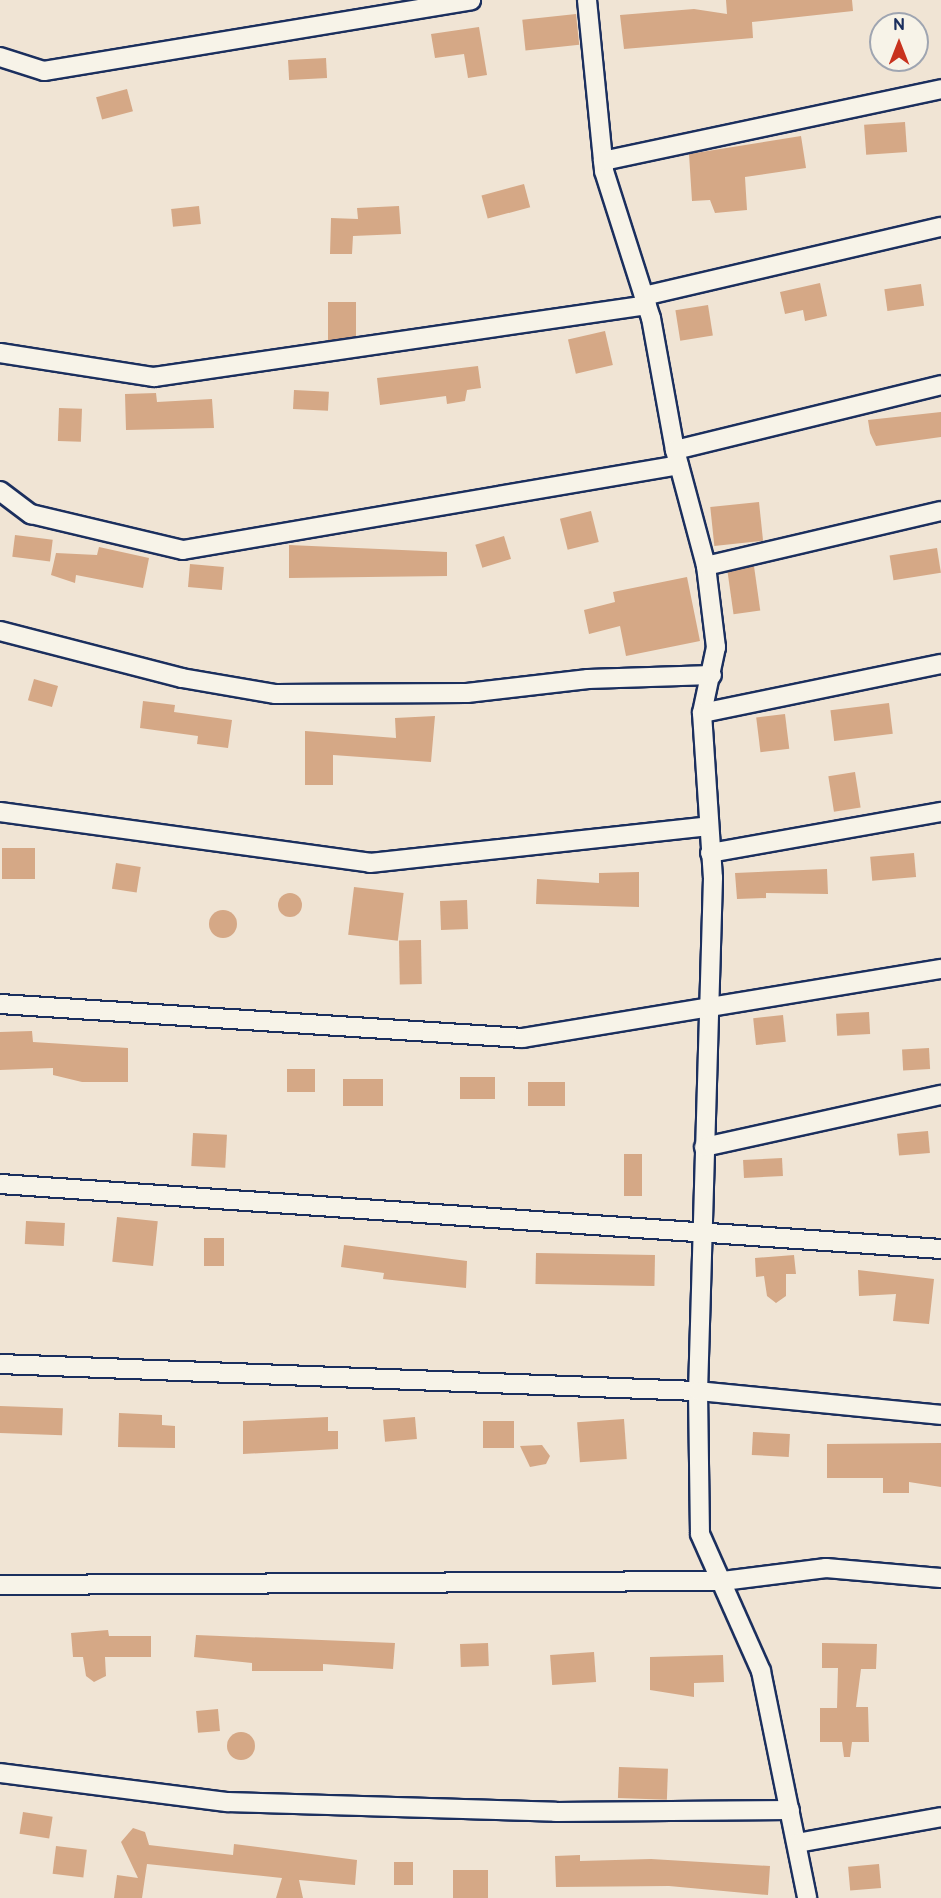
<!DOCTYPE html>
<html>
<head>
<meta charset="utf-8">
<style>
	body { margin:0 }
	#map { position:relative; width:941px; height:1898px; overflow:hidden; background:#f0e4d4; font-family:"Balsamiq Sans",sans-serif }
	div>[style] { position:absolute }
	.building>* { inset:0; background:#d5a886; transform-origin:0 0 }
	.round { border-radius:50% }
	.roads { filter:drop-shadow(2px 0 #1b2f5e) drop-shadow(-2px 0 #1b2f5e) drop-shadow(0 2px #1b2f5e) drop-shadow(0 -2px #1b2f5e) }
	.street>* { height:18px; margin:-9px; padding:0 9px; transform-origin:9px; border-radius:9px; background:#f7f3e8 }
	span { translate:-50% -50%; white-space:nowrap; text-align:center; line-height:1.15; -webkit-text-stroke:4.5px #f7f3e8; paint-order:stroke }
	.north { position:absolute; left:869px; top:12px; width:60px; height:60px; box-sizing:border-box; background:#f7f3e8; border:2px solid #9fa5b1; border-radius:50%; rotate:0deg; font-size:16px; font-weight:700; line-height:24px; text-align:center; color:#1b2f5e }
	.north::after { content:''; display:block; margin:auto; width:21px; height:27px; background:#c8321e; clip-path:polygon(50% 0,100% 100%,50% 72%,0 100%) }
</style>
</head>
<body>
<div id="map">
	<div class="building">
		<i style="clip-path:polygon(726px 0,852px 0,853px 11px,752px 22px,753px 38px,624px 49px,620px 15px,694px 9px,727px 14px)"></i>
		<i style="left:576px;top:14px;width:31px;height:54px;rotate:84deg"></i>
		<i style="clip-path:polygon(479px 27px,487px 75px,468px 78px,464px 54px,435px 58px,431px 34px)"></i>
		<i style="left:326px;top:58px;width:20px;height:38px;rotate:87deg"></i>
		<i style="left:127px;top:89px;width:23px;height:32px;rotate:75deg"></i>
		<i style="left:905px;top:122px;width:30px;height:41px;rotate:86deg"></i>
		<i style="clip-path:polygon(801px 136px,806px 168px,745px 177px,747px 210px,715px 213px,710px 200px,692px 201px,689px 154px)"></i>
		<i style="left:524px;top:184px;width:24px;height:44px;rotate:75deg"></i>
		<i style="left:199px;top:206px;width:18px;height:28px;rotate:84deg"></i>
		<i style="clip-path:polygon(399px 206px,401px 234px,353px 236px,352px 254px,330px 254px,331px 218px,358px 219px,357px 208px)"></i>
		<i style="clip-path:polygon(820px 283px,827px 316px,805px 321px,803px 310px,785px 314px,780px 292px)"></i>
		<i style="left:921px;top:284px;width:22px;height:37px;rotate:82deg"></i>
		<i style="left:328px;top:302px;width:28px;height:38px"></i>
		<i style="left:708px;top:305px;width:31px;height:33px;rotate:81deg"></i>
		<i style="left:605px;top:331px;width:35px;height:38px;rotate:77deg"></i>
		<i style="clip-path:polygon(478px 366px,481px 388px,467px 390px,465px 401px,447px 404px,446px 396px,380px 405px,377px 378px)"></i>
		<i style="left:294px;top:390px;width:35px;height:19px;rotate:3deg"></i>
		<i style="clip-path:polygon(156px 393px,157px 402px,212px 399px,214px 428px,126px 430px,125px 394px)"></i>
		<i style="left:59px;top:408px;width:23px;height:33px;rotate:2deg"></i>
		<i style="clip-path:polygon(941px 412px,941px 437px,876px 446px,870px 433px,868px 420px)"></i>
		<i style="left:759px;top:502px;width:39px;height:49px;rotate:84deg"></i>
		<i style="left:591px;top:511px;width:32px;height:32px;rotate:76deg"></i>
		<i style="left:15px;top:535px;width:38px;height:22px;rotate:7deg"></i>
		<i style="left:504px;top:536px;width:24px;height:30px;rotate:73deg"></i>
		<i style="clip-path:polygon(289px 545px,447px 552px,447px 576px,289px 578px)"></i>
		<i style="clip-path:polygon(99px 547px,149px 558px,143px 588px,76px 575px,75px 583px,51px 575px,56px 553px,97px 555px)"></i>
		<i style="left:937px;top:548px;width:25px;height:48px;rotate:81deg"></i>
		<i style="left:190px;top:564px;width:34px;height:23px;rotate:5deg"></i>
		<i style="left:754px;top:566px;width:45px;height:27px;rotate:82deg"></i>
		<i style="clip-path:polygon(687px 577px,700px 641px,626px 656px,620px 626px,589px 634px,584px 610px,615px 602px,613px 592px)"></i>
		<i style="left:34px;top:679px;width:25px;height:22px;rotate:16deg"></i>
		<i style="clip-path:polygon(143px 701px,175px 705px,174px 712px,232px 720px,228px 748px,197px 744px,198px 736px,140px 728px)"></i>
		<i style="left:889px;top:703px;width:31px;height:59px;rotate:83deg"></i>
		<i style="left:785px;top:714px;width:35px;height:29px;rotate:83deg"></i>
		<i style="clip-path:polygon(435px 716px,431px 762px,333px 755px,333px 785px,305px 785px,305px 731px,396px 738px,395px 718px)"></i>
		<i style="left:855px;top:772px;width:36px;height:27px;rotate:81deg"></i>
		<i style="left:2px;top:848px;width:33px;height:31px"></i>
		<i style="left:914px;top:853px;width:24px;height:44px;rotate:85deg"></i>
		<i style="left:116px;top:863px;width:25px;height:26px;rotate:9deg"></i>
		<i style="clip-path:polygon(827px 869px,828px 894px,766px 893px,766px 898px,737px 899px,735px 873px)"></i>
		<i style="clip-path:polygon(639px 872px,639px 907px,536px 904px,537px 879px,599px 883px,599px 873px)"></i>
		<i style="left:354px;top:887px;width:50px;height:48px;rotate:7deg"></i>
		<i class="round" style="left:278px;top:893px;width:24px;height:24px"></i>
		<i style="left:467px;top:900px;width:29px;height:27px;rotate:88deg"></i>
		<i class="round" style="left:209px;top:910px;width:28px;height:28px"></i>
		<i style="left:421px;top:940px;width:44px;height:22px;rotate:89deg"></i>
		<i style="left:869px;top:1012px;width:22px;height:33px;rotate:87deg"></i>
		<i style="left:783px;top:1015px;width:27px;height:30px;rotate:84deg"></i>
		<i style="clip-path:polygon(32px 1031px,33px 1042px,128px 1048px,128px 1082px,82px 1082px,53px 1075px,53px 1068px,0 1070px,0 1032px)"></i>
		<i style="left:929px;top:1048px;width:21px;height:27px;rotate:87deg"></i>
		<i style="left:287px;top:1069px;width:28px;height:23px"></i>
		<i style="left:495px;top:1077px;width:22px;height:35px;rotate:90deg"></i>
		<i style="left:343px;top:1079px;width:40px;height:27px"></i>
		<i style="left:528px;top:1082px;width:37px;height:24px"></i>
		<i style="left:928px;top:1131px;width:22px;height:31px;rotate:85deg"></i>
		<i style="left:193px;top:1133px;width:34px;height:33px;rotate:3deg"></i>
		<i style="left:624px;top:1154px;width:18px;height:42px"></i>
		<i style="left:782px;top:1158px;width:18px;height:39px;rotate:87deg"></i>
		<i style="left:117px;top:1217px;width:41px;height:45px;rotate:6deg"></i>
		<i style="left:26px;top:1221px;width:39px;height:23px;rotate:3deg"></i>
		<i style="left:204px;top:1238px;width:20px;height:28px"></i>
		<i style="clip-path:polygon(344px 1245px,467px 1261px,466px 1288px,383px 1279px,384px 1273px,341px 1267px)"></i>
		<i style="left:536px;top:1253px;width:119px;height:31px;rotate:1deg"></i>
		<i style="clip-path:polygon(794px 1255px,796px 1274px,786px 1274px,786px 1296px,776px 1303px,767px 1296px,764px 1276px,756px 1277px,755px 1258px)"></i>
		<i style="clip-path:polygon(858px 1270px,934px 1279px,929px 1324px,893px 1321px,896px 1294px,859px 1296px)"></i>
		<i style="left:0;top:1406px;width:63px;height:27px;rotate:2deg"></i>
		<i style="clip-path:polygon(119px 1413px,162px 1415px,162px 1425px,175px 1426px,175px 1448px,118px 1447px)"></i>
		<i style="clip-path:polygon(328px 1417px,328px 1431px,338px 1431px,338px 1449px,243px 1454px,243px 1421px)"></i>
		<i style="left:415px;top:1417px;width:22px;height:32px;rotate:85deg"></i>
		<i style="left:624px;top:1419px;width:40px;height:47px;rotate:86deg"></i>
		<i style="left:514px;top:1421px;width:27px;height:31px;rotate:90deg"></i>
		<i style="left:753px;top:1432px;width:37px;height:23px;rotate:3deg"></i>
		<i style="clip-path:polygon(941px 1443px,941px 1487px,909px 1482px,909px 1493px,883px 1493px,883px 1478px,827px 1478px,827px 1444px)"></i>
		<i style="clip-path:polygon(542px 1445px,550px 1456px,546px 1464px,530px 1467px,520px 1446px)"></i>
		<i style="clip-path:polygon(108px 1630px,109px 1636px,151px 1636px,151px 1657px,105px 1657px,106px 1676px,94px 1682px,86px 1676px,83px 1657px,73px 1657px,71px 1633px)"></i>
		<i style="clip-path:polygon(196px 1635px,395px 1643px,393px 1669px,323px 1664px,323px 1671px,252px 1671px,252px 1663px,194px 1657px)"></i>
		<i style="left:488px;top:1643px;width:23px;height:28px;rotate:88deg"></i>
		<i style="clip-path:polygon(822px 1643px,877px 1644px,876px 1669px,861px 1669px,856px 1707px,868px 1707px,869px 1742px,852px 1742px,850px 1757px,844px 1757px,842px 1742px,820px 1742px,820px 1708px,837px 1708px,838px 1668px,822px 1668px)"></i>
		<i style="left:594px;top:1652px;width:30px;height:44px;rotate:86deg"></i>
		<i style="clip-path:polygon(723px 1655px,724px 1682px,694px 1683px,694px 1697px,650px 1690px,650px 1657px)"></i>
		<i style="left:218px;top:1709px;width:22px;height:22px;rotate:85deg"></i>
		<i class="round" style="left:227px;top:1732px;width:28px;height:28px"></i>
		<i style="left:619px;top:1767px;width:49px;height:31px;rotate:2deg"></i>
		<i style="left:23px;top:1812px;width:30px;height:22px;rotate:9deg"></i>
		<i style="clip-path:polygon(133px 1828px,145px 1832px,149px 1845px,233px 1855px,234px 1844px,357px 1860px,355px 1885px,299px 1880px,303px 1898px,276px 1898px,282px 1878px,147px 1864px,142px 1898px,114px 1898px,117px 1875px,138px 1878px,121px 1842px)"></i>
		<i style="left:56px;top:1846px;width:31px;height:28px;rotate:7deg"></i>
		<i style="clip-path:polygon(580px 1855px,580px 1861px,651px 1859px,770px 1866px,768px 1895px,669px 1886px,556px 1887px,555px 1856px)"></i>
		<i style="left:394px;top:1862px;width:19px;height:23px"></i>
		<i style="left:879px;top:1864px;width:24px;height:31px;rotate:85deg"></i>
		<i style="left:453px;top:1870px;width:35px;height:28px"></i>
	</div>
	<div class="roads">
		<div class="street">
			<i style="left:587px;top:0;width:172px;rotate:84.3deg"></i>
			<i style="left:604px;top:171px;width:154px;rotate:72.3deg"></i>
			<i style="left:651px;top:318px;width:134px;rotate:79.7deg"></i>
			<i style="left:675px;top:450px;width:120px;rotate:75deg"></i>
			<i style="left:706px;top:566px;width:82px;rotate:83deg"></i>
			<i style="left:716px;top:647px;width:67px;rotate:102deg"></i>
			<i style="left:702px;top:713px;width:165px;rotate:86.2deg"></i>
			<i style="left:713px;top:878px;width:513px;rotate:91.67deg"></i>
			<i style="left:698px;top:1391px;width:143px;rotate:89.2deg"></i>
			<i style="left:700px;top:1534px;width:150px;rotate:66deg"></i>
			<i style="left:761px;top:1671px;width:232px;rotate:78.5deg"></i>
			<i style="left:0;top:57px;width:46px;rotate:17.7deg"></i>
			<i style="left:44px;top:71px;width:433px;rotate:-9.4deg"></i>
			<i style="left:603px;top:161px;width:346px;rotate:-12deg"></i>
			<i style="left:644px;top:296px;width:305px;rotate:-13.1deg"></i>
			<i style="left:0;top:353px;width:156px;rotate:8.9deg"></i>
			<i style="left:154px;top:377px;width:498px;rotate:-8.3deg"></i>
			<i style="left:675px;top:450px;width:274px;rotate:-13.7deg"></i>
			<i style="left:0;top:491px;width:39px;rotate:37deg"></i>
			<i style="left:31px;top:514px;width:156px;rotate:13.3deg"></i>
			<i style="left:183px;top:550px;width:503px;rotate:-9.72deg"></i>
			<i style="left:706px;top:566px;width:241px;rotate:-13.2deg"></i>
			<i style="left:0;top:631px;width:188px;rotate:14.5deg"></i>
			<i style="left:182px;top:678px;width:95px;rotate:9.7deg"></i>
			<i style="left:276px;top:694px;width:191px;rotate:-0.3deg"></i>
			<i style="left:467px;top:693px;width:122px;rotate:-6.6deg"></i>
			<i style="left:588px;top:679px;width:124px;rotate:-1.8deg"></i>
			<i style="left:702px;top:713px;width:244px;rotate:-11.6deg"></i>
			<i style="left:0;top:812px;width:373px;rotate:7.8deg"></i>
			<i style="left:370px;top:863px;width:341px;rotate:-6.2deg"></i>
			<i style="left:710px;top:853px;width:235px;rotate:-10.1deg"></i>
			<i style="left:0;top:1004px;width:524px;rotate:3.72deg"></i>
			<i style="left:523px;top:1038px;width:424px;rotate:-9.4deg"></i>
			<i style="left:704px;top:1147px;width:243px;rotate:-12.4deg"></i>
			<i style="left:0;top:1184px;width:943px;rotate:3.95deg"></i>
			<i style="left:0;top:1364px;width:699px;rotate:2.22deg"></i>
			<i style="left:698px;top:1391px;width:244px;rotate:5.6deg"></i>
			<i style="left:0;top:1585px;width:723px;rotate:-0.32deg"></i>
			<i style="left:723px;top:1581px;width:104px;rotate:-7.2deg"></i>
			<i style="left:826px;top:1568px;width:115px;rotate:5deg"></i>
			<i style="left:0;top:1773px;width:229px;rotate:7.3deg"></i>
			<i style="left:227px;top:1802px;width:329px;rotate:1.7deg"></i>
			<i style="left:556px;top:1812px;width:234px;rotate:-0.5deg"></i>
			<i style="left:797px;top:1843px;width:146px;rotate:-10.2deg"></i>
		</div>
	</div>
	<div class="north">N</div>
</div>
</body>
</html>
